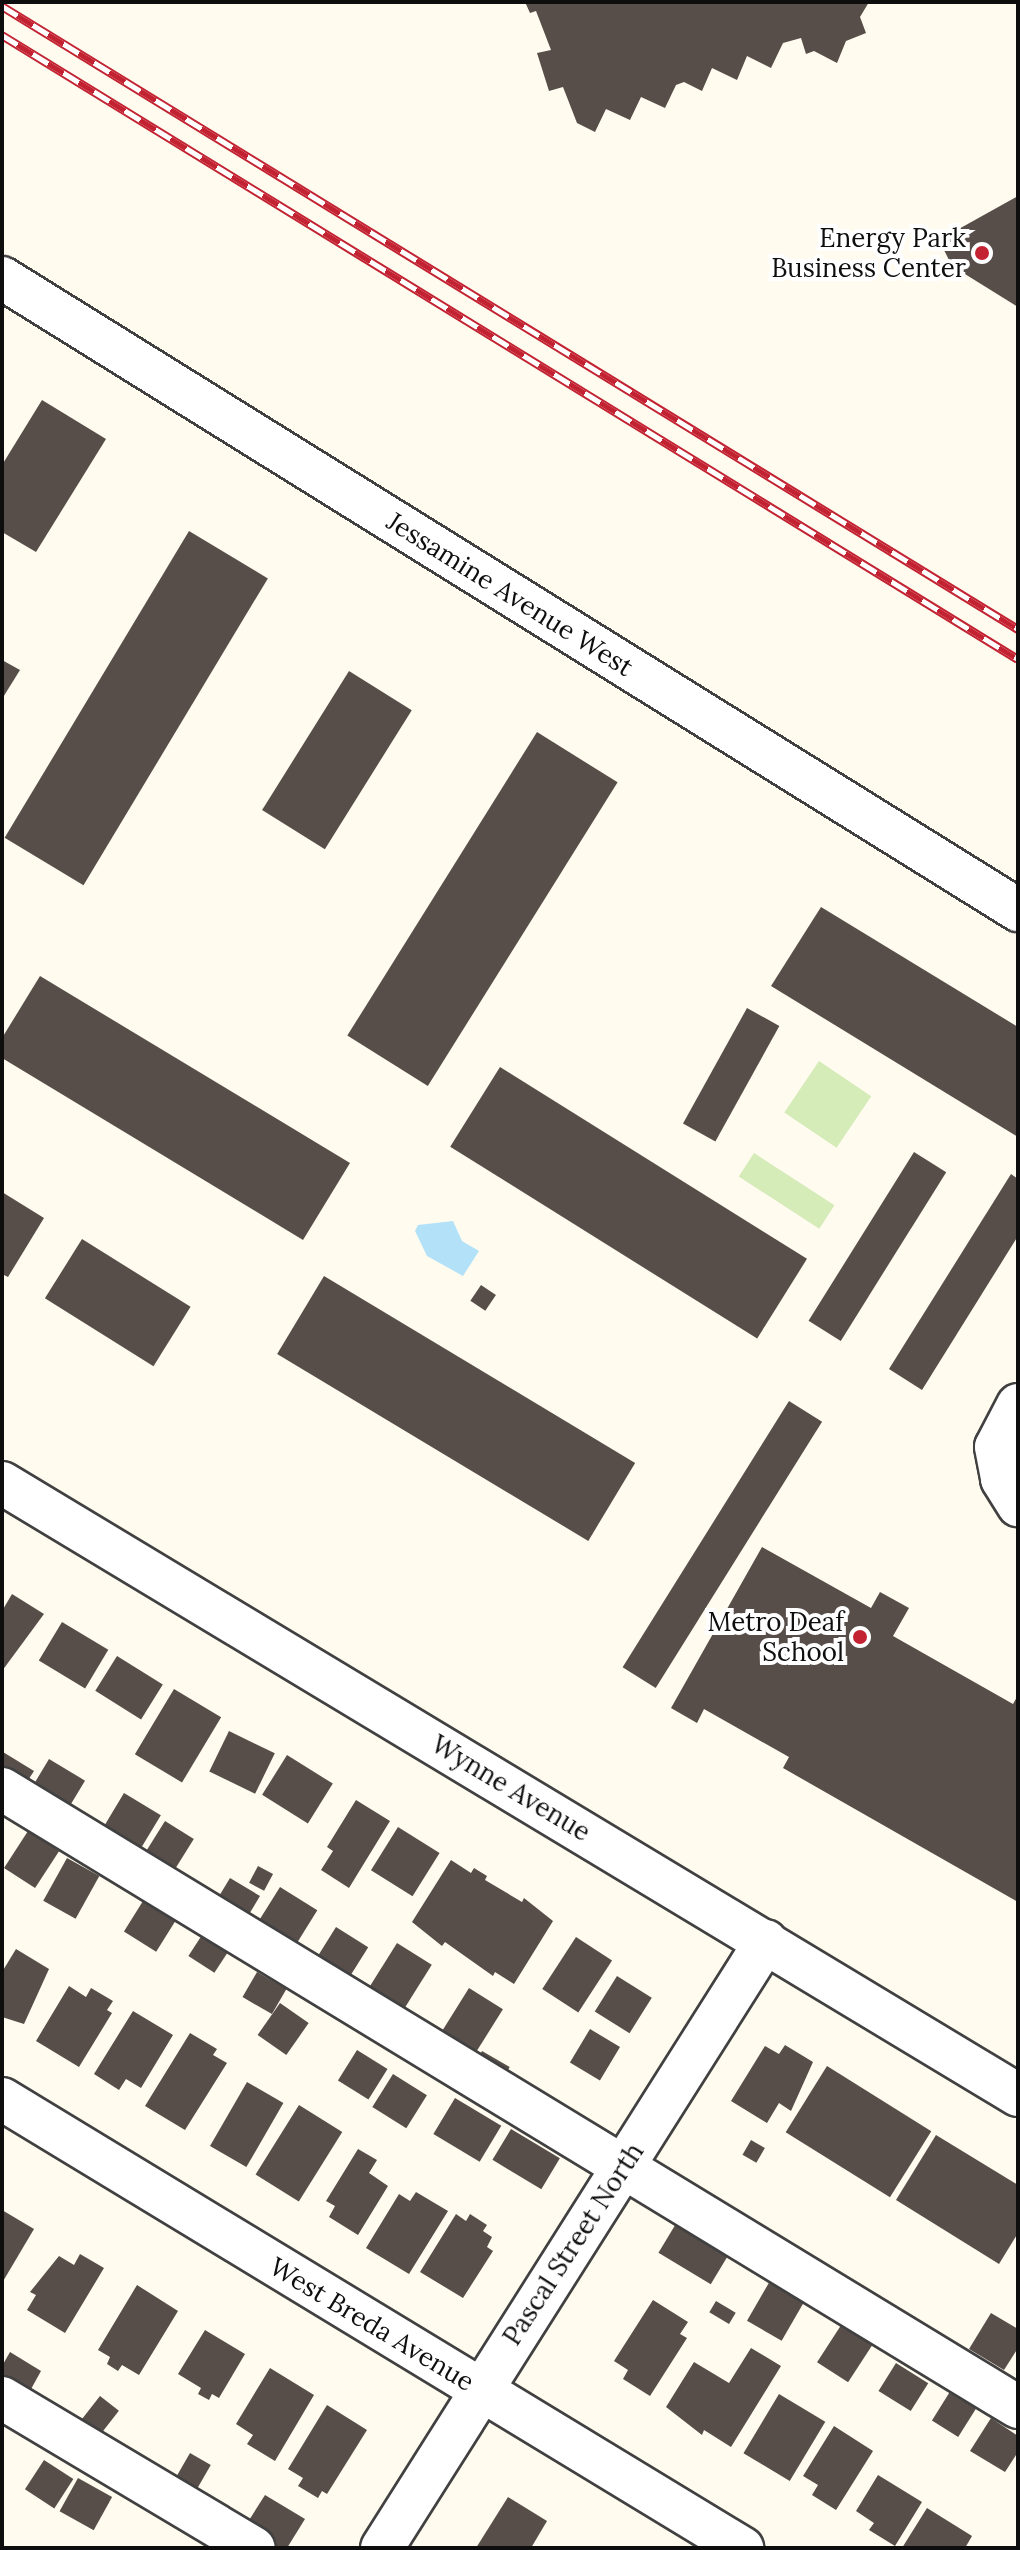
<!DOCTYPE html>
<html>
<head>
<meta charset="utf-8">
<style>
	body { margin:0 }
	#map { position:relative; width:1020px; height:2550px; overflow:hidden; background:#fffbef; font-family:Lora,serif }
	div>[style] { position:absolute }
	.green>* { inset:0; background:#d5ebb8; transform-origin:0 0 }
	.water>* { inset:0; background:#b3e2f8 }
	.building>* { inset:0; background:#574e4a; transform-origin:0 0 }
	.roads { filter:drop-shadow(2px 0 #414141) drop-shadow(-2px 0 #414141) drop-shadow(0 2px #414141) drop-shadow(0 -2px #414141) }
	.minor>* { height:42px; margin:-21px; padding:0 21px; transform-origin:21px; border-radius:21px; background:#fff }
	.rail>* { height:9px; margin-top:-4.5px; transform-origin:0; background:repeating-linear-gradient(90deg,#fff 0 18px,#c22232 0 36px); box-sizing:border-box; border-block:2px solid #c22232 }
	.dots>* { width:22px; height:22px; translate:-50% -50%; box-sizing:border-box; border:4px solid #fff; border-radius:50% }
	span { translate:-50% -50%; white-space:nowrap; text-align:center; line-height:1.15; -webkit-text-stroke:8px #fff; paint-order:stroke }
	.poi-label { font-size:26px; color:#0e0e0e }
	.right { translate:-100% -50%; text-align:right }
	.street-label { font-size:26px; color:#0e0e0e }
	.frame { position:absolute; inset:0; border:4px solid #0e0e0e; pointer-events:none }
</style>
</head>
<body>
<div id="map">
	<div class="green">
		<i style="left:819px;top:1061px;width:63px;height:62px;rotate:34deg"></i>
		<i style="left:754px;top:1153px;width:96px;height:28px;rotate:33deg"></i>
	</div>
	<div class="water">
		<i style="clip-path:polygon(453px 1221px,462px 1241px,479px 1251px,463px 1276px,427px 1256px,415px 1231px,418px 1225px)"></i>
	</div>
	<div class="building">
		<i style="clip-path:polygon(525px 2px,869px 2px,860px 17px,866px 33px,846px 41px,837px 63px,814px 51px,806px 54px,801px 38px,783px 43px,771px 68px,747px 56px,737px 80px,712px 68px,702px 91px,684px 82px,676px 85px,665px 108px,641px 97px,630px 120px,606px 109px,595px 132px,577px 123px,563px 87px,549px 91px,537px 53px,551px 50px,536px 11px,530px 13px)"></i>
		<i style="clip-path:polygon(1018px 196px,1018px 307px,952px 266px,939px 240px)"></i>
		<i style="clip-path:polygon(42px 400px,106px 439px,36px 552px,2px 532px,2px 465px)"></i>
		<i style="left:189px;top:531px;width:92px;height:358px;rotate:31deg"></i>
		<i style="clip-path:polygon(2px 660px,20px 670px,2px 699px)"></i>
		<i style="left:349px;top:671px;width:74px;height:164px;rotate:32deg"></i>
		<i style="left:537px;top:732px;width:95px;height:358px;rotate:32deg"></i>
		<i style="clip-path:polygon(821px 907px,1018px 1027px,1018px 1137px,771px 986px)"></i>
		<i style="clip-path:polygon(40px 976px,350px 1163px,303px 1240px,2px 1058px,2px 1038px)"></i>
		<i style="left:747px;top:1008px;width:37px;height:132px;rotate:29deg"></i>
		<i style="left:500px;top:1067px;width:362px;height:94px;rotate:32deg"></i>
		<i style="left:914px;top:1152px;width:38px;height:199px;rotate:32deg"></i>
		<i style="clip-path:polygon(1011px 1174px,1018px 1179px,1018px 1236px,922px 1390px,889px 1369px)"></i>
		<i style="clip-path:polygon(2px 1192px,44px 1218px,8px 1277px,2px 1274px)"></i>
		<i style="left:82px;top:1239px;width:128px;height:70px;rotate:32deg"></i>
		<i style="left:324px;top:1276px;width:363px;height:91px;rotate:31deg"></i>
		<i style="left:481px;top:1285px;width:18px;height:19px;rotate:34deg"></i>
		<i style="left:789px;top:1401px;width:39px;height:314px;rotate:32deg"></i>
		<i style="clip-path:polygon(762px 1547px,871px 1608px,880px 1592px,909px 1608px,893px 1636px,1013px 1704px,1018px 1695px,1018px 1902px,783px 1768px,789px 1757px,704px 1709px,697px 1723px,671px 1708px)"></i>
		<i style="clip-path:polygon(12px 1594px,44px 1614px,2px 1671px,2px 1611px)"></i>
		<i style="left:62px;top:1622px;width:54px;height:45px;rotate:31deg"></i>
		<i style="left:117px;top:1656px;width:54px;height:41px;rotate:32deg"></i>
		<i style="left:174px;top:1689px;width:55px;height:76px;rotate:31deg"></i>
		<i style="left:229px;top:1731px;width:51px;height:45px;rotate:26deg"></i>
		<i style="clip-path:polygon(3px 1752px,34px 1771px,19px 1794px,2px 1783px)"></i>
		<i style="left:287px;top:1755px;width:54px;height:47px;rotate:32deg"></i>
		<i style="left:49px;top:1759px;width:42px;height:39px;rotate:31deg"></i>
		<i style="left:124px;top:1793px;width:43px;height:44px;rotate:31deg"></i>
		<i style="clip-path:polygon(356px 1800px,390px 1821px,349px 1888px,321px 1870px,333px 1851px,327px 1847px)"></i>
		<i style="left:165px;top:1821px;width:34px;height:49px;rotate:32deg"></i>
		<i style="left:398px;top:1827px;width:49px;height:51px;rotate:32deg"></i>
		<i style="left:28px;top:1831px;width:37px;height:44px;rotate:33deg"></i>
		<i style="left:67px;top:1858px;width:37px;height:49px;rotate:29deg"></i>
		<i style="clip-path:polygon(451px 1860px,471px 1873px,474px 1868px,487px 1876px,485px 1880px,522px 1902px,524px 1898px,553px 1921px,514px 1984px,495px 1972px,493px 1976px,445px 1942px,442px 1946px,412px 1922px)"></i>
		<i style="left:258px;top:1866px;width:17px;height:19px;rotate:28deg"></i>
		<i style="left:230px;top:1878px;width:35px;height:24px;rotate:31deg"></i>
		<i style="left:280px;top:1887px;width:44px;height:44px;rotate:32deg"></i>
		<i style="left:143px;top:1901px;width:38px;height:36px;rotate:32deg"></i>
		<i style="left:336px;top:1927px;width:38px;height:38px;rotate:32deg"></i>
		<i style="left:202px;top:1935px;width:31px;height:25px;rotate:33deg"></i>
		<i style="left:576px;top:1937px;width:43px;height:62px;rotate:33deg"></i>
		<i style="left:397px;top:1943px;width:41px;height:70px;rotate:32deg"></i>
		<i style="clip-path:polygon(16px 1949px,49px 1969px,24px 2024px,2px 2017px,2px 1972px)"></i>
		<i style="left:257px;top:1972px;width:34px;height:29px;rotate:30deg"></i>
		<i style="left:617px;top:1976px;width:41px;height:42px;rotate:32deg"></i>
		<i style="clip-path:polygon(69px 1986px,86px 1997px,91px 1988px,113px 2001px,107px 2010px,112px 2013px,79px 2067px,36px 2041px)"></i>
		<i style="left:469px;top:1988px;width:40px;height:70px;rotate:32deg"></i>
		<i style="left:280px;top:2003px;width:35px;height:39px;rotate:35deg"></i>
		<i style="clip-path:polygon(133px 2011px,173px 2035px,141px 2088px,126px 2079px,119px 2090px,94px 2074px)"></i>
		<i style="left:590px;top:2029px;width:35px;height:39px;rotate:31deg"></i>
		<i style="clip-path:polygon(190px 2033px,217px 2049px,213px 2055px,227px 2063px,185px 2130px,145px 2106px)"></i>
		<i style="clip-path:polygon(785px 2045px,813px 2062px,791px 2111px,779px 2103px,767px 2123px,731px 2101px,765px 2046px,779px 2054px)"></i>
		<i style="left:357px;top:2050px;width:36px;height:36px;rotate:32deg"></i>
		<i style="left:482px;top:2051px;width:32px;height:22px;rotate:30deg"></i>
		<i style="left:827px;top:2066px;width:123px;height:78px;rotate:32deg"></i>
		<i style="left:393px;top:2074px;width:40px;height:39px;rotate:32deg"></i>
		<i style="left:247px;top:2082px;width:42px;height:74px;rotate:30deg"></i>
		<i style="left:455px;top:2098px;width:54px;height:42px;rotate:31deg"></i>
		<i style="left:299px;top:2105px;width:51px;height:82px;rotate:32deg"></i>
		<i style="left:511px;top:2129px;width:57px;height:36px;rotate:31deg"></i>
		<i style="clip-path:polygon(936px 2135px,1018px 2185px,1018px 2233px,999px 2264px,896px 2200px)"></i>
		<i style="left:751px;top:2140px;width:16px;height:17px;rotate:30deg"></i>
		<i style="clip-path:polygon(358px 2149px,377px 2160px,369px 2173px,388px 2186px,358px 2235px,329px 2217px,335px 2206px,326px 2201px)"></i>
		<i style="clip-path:polygon(416px 2192px,448px 2211px,409px 2274px,366px 2248px,399px 2194px,410px 2201px)"></i>
		<i style="clip-path:polygon(2px 2210px,34px 2229px,2px 2283px)"></i>
		<i style="clip-path:polygon(456px 2214px,466px 2221px,470px 2214px,487px 2225px,483px 2231px,492px 2237px,487px 2247px,493px 2251px,463px 2298px,420px 2272px)"></i>
		<i style="left:677px;top:2222px;width:61px;height:36px;rotate:31deg"></i>
		<i style="clip-path:polygon(80px 2254px,104px 2268px,65px 2333px,27px 2310px,36px 2295px,30px 2292px,59px 2256px,74px 2265px)"></i>
		<i style="left:774px;top:2274px;width:40px;height:54px;rotate:30deg"></i>
		<i style="clip-path:polygon(137px 2285px,178px 2311px,139px 2375px,122px 2365px,118px 2371px,107px 2364px,110px 2357px,98px 2350px)"></i>
		<i style="clip-path:polygon(653px 2300px,688px 2322px,680px 2334px,687px 2338px,650px 2396px,623px 2379px,628px 2370px,614px 2361px)"></i>
		<i style="left:716px;top:2301px;width:23px;height:13px;rotate:31deg"></i>
		<i style="clip-path:polygon(991px 2313px,1018px 2329px,1018px 2348px,1004px 2370px,969px 2349px)"></i>
		<i style="left:847px;top:2316px;width:37px;height:55px;rotate:33deg"></i>
		<i style="clip-path:polygon(205px 2330px,245px 2354px,219px 2398px,212px 2394px,209px 2400px,198px 2394px,201px 2388px,178px 2374px)"></i>
		<i style="clip-path:polygon(751px 2348px,781px 2366px,731px 2447px,704px 2430px,702px 2435px,666px 2407px,694px 2362px,729px 2383px)"></i>
		<i style="clip-path:polygon(10px 2352px,41px 2371px,25px 2400px,2px 2386px,2px 2366px)"></i>
		<i style="left:896px;top:2363px;width:38px;height:33px;rotate:32deg"></i>
		<i style="clip-path:polygon(270px 2368px,314px 2395px,275px 2461px,247px 2444px,253px 2435px,236px 2424px)"></i>
		<i style="left:951px;top:2390px;width:31px;height:36px;rotate:32deg"></i>
		<i style="left:779px;top:2394px;width:54px;height:69px;rotate:31deg"></i>
		<i style="left:100px;top:2396px;width:24px;height:40px;rotate:38deg"></i>
		<i style="clip-path:polygon(327px 2405px,367px 2430px,327px 2494px,322px 2491px,318px 2498px,298px 2486px,303px 2478px,288px 2469px)"></i>
		<i style="clip-path:polygon(991px 2418px,1018px 2436px,1018px 2452px,1005px 2472px,970px 2451px)"></i>
		<i style="clip-path:polygon(834px 2426px,873px 2451px,836px 2510px,812px 2495px,818px 2485px,803px 2476px)"></i>
		<i style="left:190px;top:2453px;width:24px;height:36px;rotate:30deg"></i>
		<i style="left:44px;top:2460px;width:35px;height:35px;rotate:33deg"></i>
		<i style="clip-path:polygon(878px 2475px,922px 2502px,895px 2546px,869px 2530px,874px 2523px,856px 2511px)"></i>
		<i style="left:78px;top:2478px;width:39px;height:38px;rotate:29deg"></i>
		<i style="clip-path:polygon(265px 2495px,305px 2519px,287px 2548px,259px 2548px,239px 2536px)"></i>
		<i style="clip-path:polygon(508px 2497px,547px 2521px,531px 2548px,476px 2548px)"></i>
		<i style="clip-path:polygon(927px 2508px,972px 2536px,965px 2548px,902px 2548px)"></i>
	</div>
	<div class="roads">
		<div class="minor">
			<i style="left:2px;top:278px;width:1197px;rotate:31.88deg"></i>
			<i style="left:1018px;top:1405px;width:47px;rotate:117.6deg"></i>
			<i style="left:996px;top:1447px;width:33px;rotate:79deg"></i>
			<i style="left:1002px;top:1479px;width:31px;rotate:58deg"></i>
			<i style="left:2px;top:1483px;width:1186px;rotate:31.06deg"></i>
			<i style="left:2px;top:1789px;width:1189px;rotate:31.31deg"></i>
			<i style="left:2px;top:2099px;width:866px;rotate:31.25deg"></i>
			<i style="left:2px;top:2398px;width:293px;rotate:30.8deg"></i>
			<i style="left:382px;top:2548px;width:718px;rotate:-57.68deg"></i>
		</div>
	</div>
	<div class="rail">
		<i style="left:2px;top:6px;width:1192px;rotate:31.52deg"></i>
		<i style="left:2px;top:35px;width:1192px;rotate:31.56deg"></i>
	</div>
	<div class="dots">
		<i style="left:982px;top:253px;background:#c22232"></i>
		<i style="left:860px;top:1637px;background:#c22232"></i>
	</div>
	<div class="poi-label">
		<span class="right" style="left:966px;top:253px">Energy Park<br>Business Center</span>
		<span class="right" style="left:844px;top:1637px">Metro Deaf<br>School</span>
	</div>
	<div class="street-label">
		<span style="left:510px;top:594px;rotate:32deg">Jessamine Avenue West</span>
		<span style="left:511px;top:1788px;rotate:31deg">Wynne Avenue</span>
		<span style="left:573px;top:2244px;rotate:-57deg">Pascal Street North</span>
		<span style="left:372px;top:2324px;rotate:31deg">West Breda Avenue</span>
	</div>
	<div class="frame"></div>
</div>
</body>
</html>
